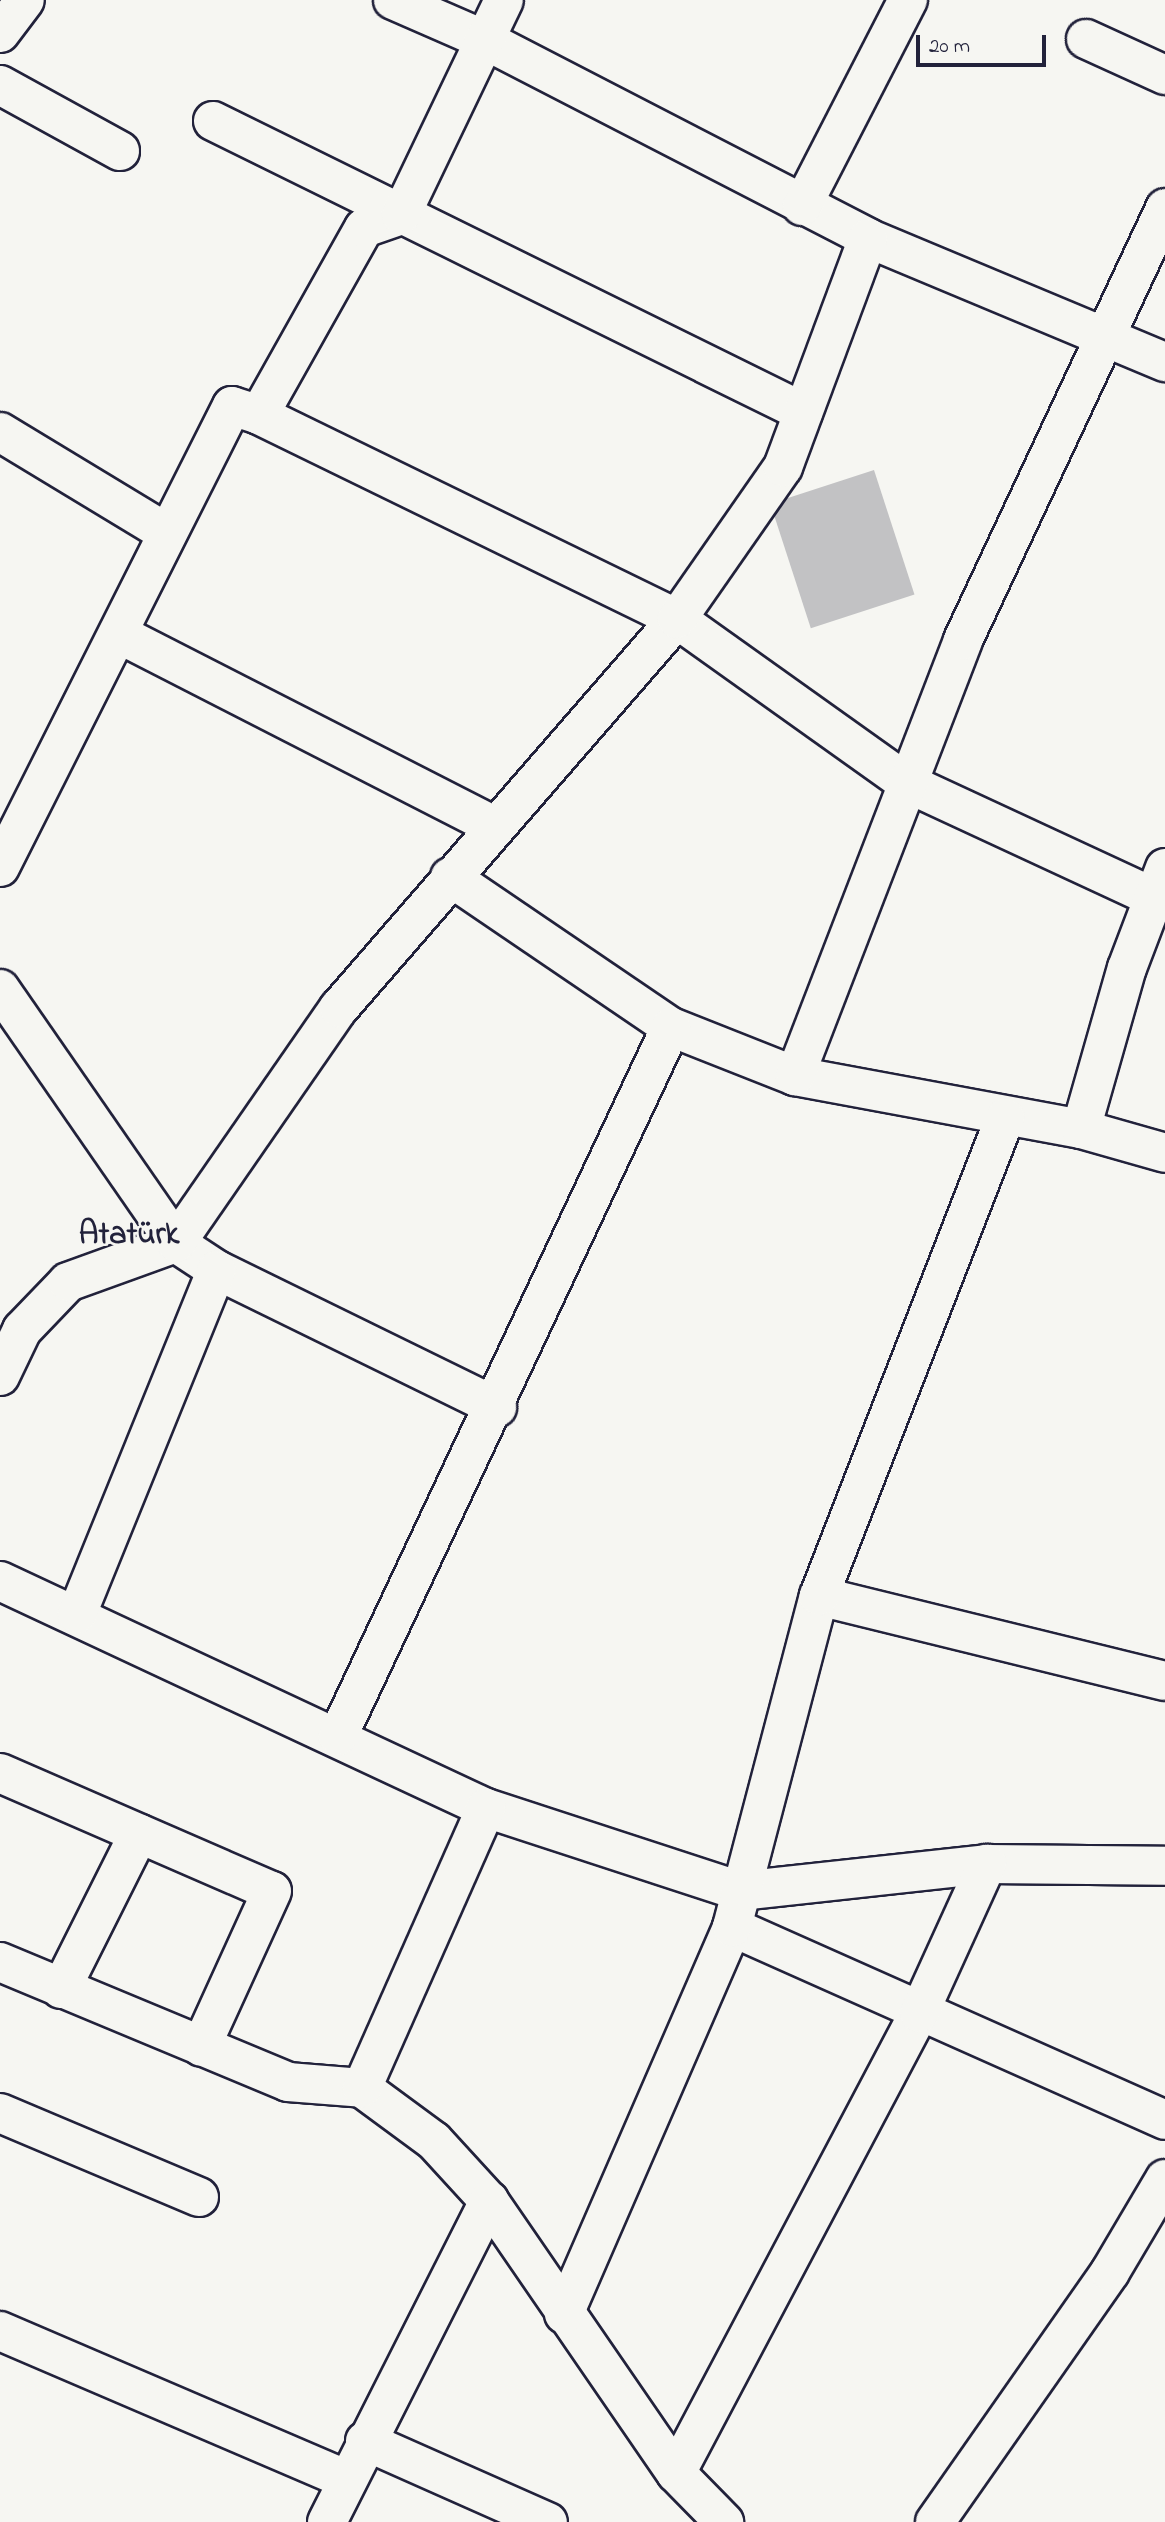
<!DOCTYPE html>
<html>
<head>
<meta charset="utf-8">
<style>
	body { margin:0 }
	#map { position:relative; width:1165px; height:2522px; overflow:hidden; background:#f6f6f2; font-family:"Indie Flower",sans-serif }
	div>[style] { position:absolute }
	.building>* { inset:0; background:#c2c2c4; transform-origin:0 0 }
	.roads { filter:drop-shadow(2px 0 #22223b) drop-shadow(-2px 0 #22223b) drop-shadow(0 2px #22223b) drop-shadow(0 -2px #22223b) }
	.minor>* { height:38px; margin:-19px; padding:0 19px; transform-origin:19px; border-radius:19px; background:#f6f6f2 }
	span { translate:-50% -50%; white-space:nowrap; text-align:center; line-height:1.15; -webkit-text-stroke:5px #f6f6f2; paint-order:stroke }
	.district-label { font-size:32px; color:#22223b; font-weight:700 }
	.scale { position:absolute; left:916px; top:35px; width:130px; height:32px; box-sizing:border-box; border:4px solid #22223b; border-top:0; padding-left:9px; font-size:21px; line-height:24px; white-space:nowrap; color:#22223b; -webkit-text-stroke:5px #f6f6f2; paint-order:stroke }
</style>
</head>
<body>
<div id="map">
	<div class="building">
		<i style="left:874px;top:470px;width:131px;height:109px;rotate:72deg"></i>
	</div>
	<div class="roads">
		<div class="minor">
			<i style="left:393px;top:0;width:100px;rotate:23.5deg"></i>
			<i style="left:485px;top:40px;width:431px;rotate:27.3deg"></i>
			<i style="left:868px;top:238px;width:322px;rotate:22.7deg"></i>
			<i style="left:0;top:33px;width:41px;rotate:-52.9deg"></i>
			<i style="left:1086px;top:39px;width:87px;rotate:24.5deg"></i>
			<i style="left:0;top:85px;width:137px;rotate:28.8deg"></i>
			<i style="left:213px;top:121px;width:658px;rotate:26.25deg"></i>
			<i style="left:802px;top:206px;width:232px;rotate:-62.8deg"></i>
			<i style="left:259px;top:415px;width:465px;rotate:26deg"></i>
			<i style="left:677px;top:619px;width:282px;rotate:35.5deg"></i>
			<i style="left:907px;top:783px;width:271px;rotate:24.9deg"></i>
			<i style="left:0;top:432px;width:193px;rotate:31.2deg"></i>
			<i style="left:119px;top:634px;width:419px;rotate:27.1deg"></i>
			<i style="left:0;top:867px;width:516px;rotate:-63.29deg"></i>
			<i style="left:232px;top:406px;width:28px;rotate:18deg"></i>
			<i style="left:259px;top:415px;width:214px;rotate:-60.7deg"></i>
			<i style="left:364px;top:228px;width:39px;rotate:-19deg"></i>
			<i style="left:401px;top:215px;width:238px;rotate:-64.4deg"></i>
			<i style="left:450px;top:877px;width:267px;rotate:34.2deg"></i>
			<i style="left:671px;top:1027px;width:133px;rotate:21.6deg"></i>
			<i style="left:795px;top:1076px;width:291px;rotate:10.5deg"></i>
			<i style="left:1081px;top:1129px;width:87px;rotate:15.9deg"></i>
			<i style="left:0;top:989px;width:309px;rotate:55.3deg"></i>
			<i style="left:176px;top:1243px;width:49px;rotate:33.4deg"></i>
			<i style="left:217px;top:1270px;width:312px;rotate:26.1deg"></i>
			<i style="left:795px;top:1076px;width:467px;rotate:-68.9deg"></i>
			<i style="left:963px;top:640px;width:477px;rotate:-64.9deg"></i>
			<i style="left:1081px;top:1129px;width:167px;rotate:-74.1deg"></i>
			<i style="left:1127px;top:968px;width:107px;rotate:-69.2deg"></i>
			<i style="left:0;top:1376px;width:51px;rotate:-64.4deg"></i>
			<i style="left:22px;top:1330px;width:66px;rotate:-46.2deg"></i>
			<i style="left:68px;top:1282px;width:115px;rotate:-19.9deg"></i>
			<i style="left:176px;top:1243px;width:286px;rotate:-55.3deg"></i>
			<i style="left:339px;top:1008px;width:515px;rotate:-49.01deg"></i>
			<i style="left:677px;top:619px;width:185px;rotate:-55.1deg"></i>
			<i style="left:783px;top:467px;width:244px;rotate:-69.6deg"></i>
			<i style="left:0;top:1581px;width:536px;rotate:25.04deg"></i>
			<i style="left:486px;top:1808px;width:267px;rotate:18.1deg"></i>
			<i style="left:740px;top:1891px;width:248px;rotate:-6.2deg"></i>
			<i style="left:987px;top:1864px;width:178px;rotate:0.6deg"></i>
			<i style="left:819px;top:1596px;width:356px;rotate:13.8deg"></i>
			<i style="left:77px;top:1614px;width:371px;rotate:-67.9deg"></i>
			<i style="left:338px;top:1736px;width:783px;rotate:-64.84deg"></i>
			<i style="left:0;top:1773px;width:296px;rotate:23.5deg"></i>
			<i style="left:272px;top:1891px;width:171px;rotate:114.5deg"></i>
			<i style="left:732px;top:1927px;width:474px;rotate:24deg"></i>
			<i style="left:0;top:1962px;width:312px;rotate:22.6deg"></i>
			<i style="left:288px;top:2082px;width:74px;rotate:4.6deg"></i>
			<i style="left:362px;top:2088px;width:89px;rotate:36.4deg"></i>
			<i style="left:434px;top:2141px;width:81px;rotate:47.5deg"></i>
			<i style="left:489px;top:2201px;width:330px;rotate:55.5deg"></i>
			<i style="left:676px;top:2473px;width:69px;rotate:45.6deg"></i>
			<i style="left:61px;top:1989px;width:174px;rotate:-63.4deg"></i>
			<i style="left:362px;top:2088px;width:306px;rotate:-66.1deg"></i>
			<i style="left:0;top:2113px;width:216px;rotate:22.9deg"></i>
			<i style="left:564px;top:2314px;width:422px;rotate:-66.5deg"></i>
			<i style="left:732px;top:1927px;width:342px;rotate:-75.3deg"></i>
			<i style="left:819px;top:1596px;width:513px;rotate:-68.74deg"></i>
			<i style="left:0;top:2331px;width:376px;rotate:23.2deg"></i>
			<i style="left:365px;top:2441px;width:200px;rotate:23.9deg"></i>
			<i style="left:676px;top:2473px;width:520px;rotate:-62.15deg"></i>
			<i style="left:919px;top:2013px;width:164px;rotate:-65.5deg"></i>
			<i style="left:327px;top:2522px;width:360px;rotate:-63.2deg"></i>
			<i style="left:935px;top:2522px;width:305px;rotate:-55deg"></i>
			<i style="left:1110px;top:2272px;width:108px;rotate:-59.4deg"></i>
		</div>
	</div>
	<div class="district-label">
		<span style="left:129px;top:1236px">Atatürk</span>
	</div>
	<div class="scale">20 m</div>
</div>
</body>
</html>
